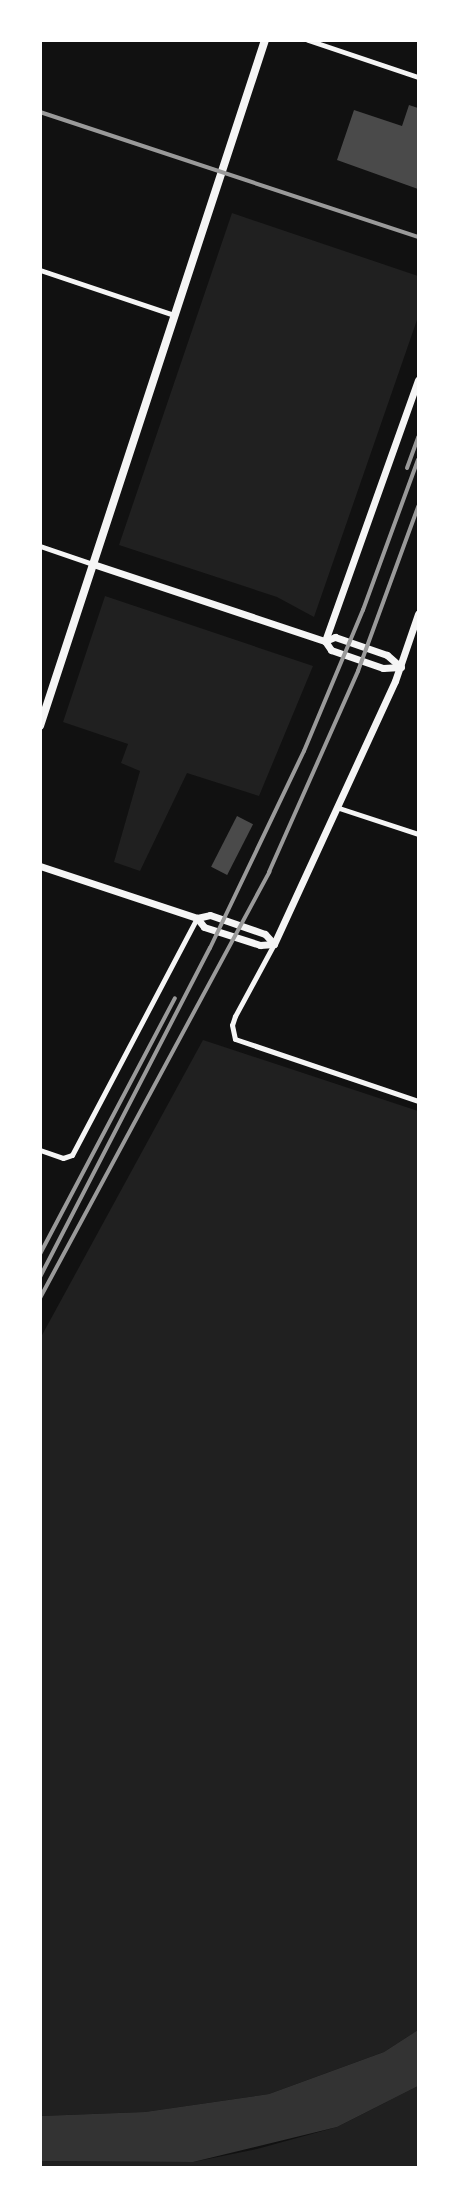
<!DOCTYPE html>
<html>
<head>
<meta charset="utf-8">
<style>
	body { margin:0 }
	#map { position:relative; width:459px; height:2208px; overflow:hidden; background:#111; font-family:Figtree,sans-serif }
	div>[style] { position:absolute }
	.green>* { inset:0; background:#202020 }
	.water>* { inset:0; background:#333 }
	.building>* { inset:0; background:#4a4a4a; transform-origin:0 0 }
	.minor>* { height:5px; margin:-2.5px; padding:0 2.5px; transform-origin:2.5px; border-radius:2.5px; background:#f5f5f5 }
	.tertiary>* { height:7px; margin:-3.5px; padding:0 3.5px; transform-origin:3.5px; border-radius:3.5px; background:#f5f5f5 }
	.secondary>* { height:8px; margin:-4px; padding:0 4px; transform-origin:4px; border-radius:4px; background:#f5f5f5 }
	.rail>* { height:4px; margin:-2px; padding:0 2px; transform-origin:2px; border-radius:2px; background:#9a9a9a }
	span { translate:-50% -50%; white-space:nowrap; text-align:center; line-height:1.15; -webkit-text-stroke:4.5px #fff; paint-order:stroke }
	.frame { position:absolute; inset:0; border:42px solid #fff; pointer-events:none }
</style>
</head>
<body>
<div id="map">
	<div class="green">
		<i style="clip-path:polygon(232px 213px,418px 276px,418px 317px,314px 617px,277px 597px,119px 545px)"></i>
		<i style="clip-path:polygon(105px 596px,313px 666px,259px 796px,187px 773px,140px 871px,114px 862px,140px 771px,121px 763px,128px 744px,63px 722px)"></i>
		<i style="clip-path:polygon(203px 1040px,418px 1111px,418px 2030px,384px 2052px,269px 2094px,145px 2112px,41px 2116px,41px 1337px)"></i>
		<i style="clip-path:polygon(418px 2086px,418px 2167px,41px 2168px,41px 2161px,193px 2162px,257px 2149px,337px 2127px)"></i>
	</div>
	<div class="water">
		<i style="clip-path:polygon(418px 2030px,418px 2086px,337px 2127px,193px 2162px,41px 2161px,41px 2116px,145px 2112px,269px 2094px,384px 2052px)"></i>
	</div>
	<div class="building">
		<i style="clip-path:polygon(409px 105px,418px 108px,418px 189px,337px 160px,354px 110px,402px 126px)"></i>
		<i style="left:237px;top:816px;width:18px;height:57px;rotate:27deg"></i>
	</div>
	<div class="minor">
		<i style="left:308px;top:40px;width:116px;rotate:18.6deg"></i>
		<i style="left:40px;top:270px;width:141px;rotate:18.6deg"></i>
		<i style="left:40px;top:546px;width:56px;rotate:18.8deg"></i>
		<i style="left:339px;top:808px;width:83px;rotate:18.2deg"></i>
		<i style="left:274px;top:944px;width:82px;rotate:118.4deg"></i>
		<i style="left:235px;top:1016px;width:9px;rotate:108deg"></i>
		<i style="left:232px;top:1025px;width:14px;rotate:78deg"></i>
		<i style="left:235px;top:1039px;width:193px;rotate:18.7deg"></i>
		<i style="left:40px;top:1150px;width:24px;rotate:19deg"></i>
		<i style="left:63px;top:1158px;width:9px;rotate:-18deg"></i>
		<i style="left:72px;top:1155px;width:268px;rotate:-62.2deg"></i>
	</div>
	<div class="tertiary">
		<i style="left:93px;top:564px;width:244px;rotate:18.4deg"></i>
		<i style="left:325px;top:641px;width:11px;rotate:-22deg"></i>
		<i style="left:335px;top:637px;width:55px;rotate:19.1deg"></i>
		<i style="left:387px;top:655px;width:18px;rotate:41deg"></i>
		<i style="left:325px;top:641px;width:277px;rotate:-70.4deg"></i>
		<i style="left:325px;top:641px;width:11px;rotate:56deg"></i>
		<i style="left:331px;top:650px;width:55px;rotate:19.1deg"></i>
		<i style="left:383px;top:668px;width:18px;rotate:-3deg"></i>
		<i style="left:40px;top:866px;width:165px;rotate:18.3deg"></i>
		<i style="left:197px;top:918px;width:13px;rotate:-13deg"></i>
		<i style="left:210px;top:915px;width:58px;rotate:19.1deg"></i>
		<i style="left:265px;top:934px;width:13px;rotate:48deg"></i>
		<i style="left:197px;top:918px;width:11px;rotate:52deg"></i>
		<i style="left:204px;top:927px;width:59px;rotate:17.8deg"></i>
		<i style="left:260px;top:945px;width:14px;rotate:-4deg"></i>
		<i style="left:274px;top:944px;width:289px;rotate:-65.3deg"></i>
		<i style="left:395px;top:681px;width:71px;rotate:-71.1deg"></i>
	</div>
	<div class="secondary">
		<i style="left:40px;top:726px;width:722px;rotate:-71.84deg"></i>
	</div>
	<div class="rail">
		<i style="left:40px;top:112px;width:398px;rotate:18.3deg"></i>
		<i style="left:407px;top:468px;width:33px;rotate:-70deg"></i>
		<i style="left:40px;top:1254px;width:289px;rotate:-62.2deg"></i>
		<i style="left:40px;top:1277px;width:370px;rotate:-62.7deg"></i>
		<i style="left:210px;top:948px;width:218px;rotate:-64.5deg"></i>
		<i style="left:304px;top:751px;width:153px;rotate:-67.3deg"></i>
		<i style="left:363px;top:610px;width:160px;rotate:-69.9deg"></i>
		<i style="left:40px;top:1298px;width:484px;rotate:-61.7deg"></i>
		<i style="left:269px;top:872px;width:220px;rotate:-66.1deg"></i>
		<i style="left:358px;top:671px;width:175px;rotate:-69.9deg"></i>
	</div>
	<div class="frame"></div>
</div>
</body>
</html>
